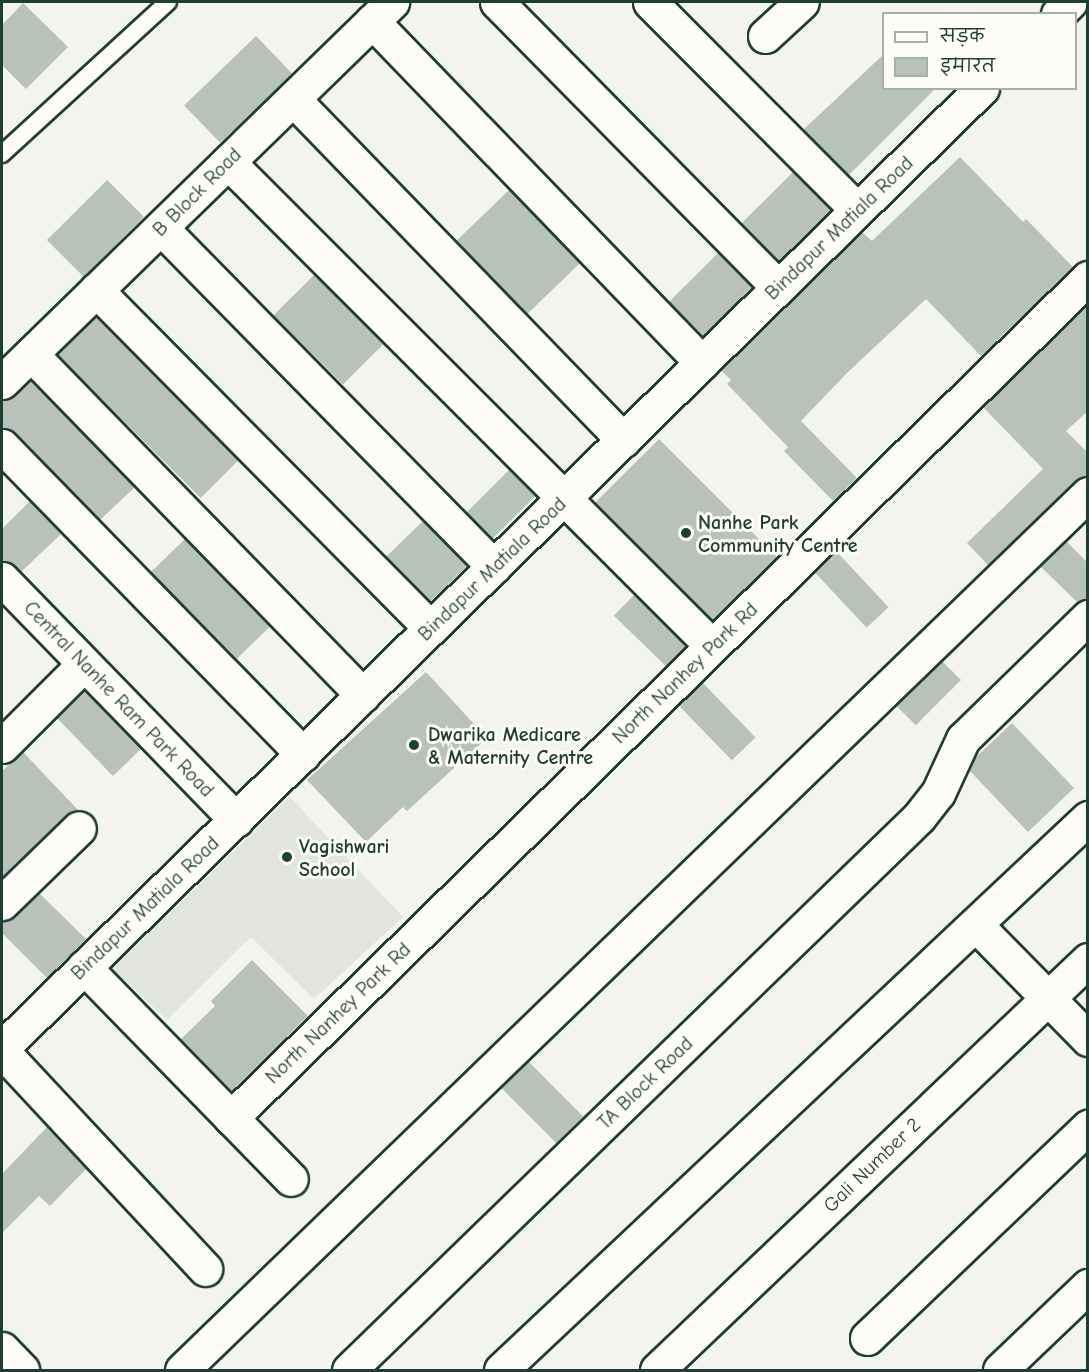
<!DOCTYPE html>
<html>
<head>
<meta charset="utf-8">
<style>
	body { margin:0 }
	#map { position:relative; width:1089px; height:1372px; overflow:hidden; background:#f4f4ef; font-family:"Comic Neue","Playpen Sans Deva",sans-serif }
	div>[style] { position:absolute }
	.built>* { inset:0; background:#e2e5df }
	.building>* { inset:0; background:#b9c1bb; transform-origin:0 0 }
	.roads { filter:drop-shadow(2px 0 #1f3d34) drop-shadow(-2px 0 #1f3d34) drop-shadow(0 2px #1f3d34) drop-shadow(0 -2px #1f3d34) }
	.service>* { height:16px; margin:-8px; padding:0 8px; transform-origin:8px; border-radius:8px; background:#fdfcf7 }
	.minor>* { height:33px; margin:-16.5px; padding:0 16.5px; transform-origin:16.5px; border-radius:16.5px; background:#fdfcf7 }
	.dots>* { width:16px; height:16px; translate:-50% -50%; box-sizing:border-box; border:3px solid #fdfcf7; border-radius:50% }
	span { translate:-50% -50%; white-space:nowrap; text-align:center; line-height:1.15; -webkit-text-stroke:6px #fdfcf7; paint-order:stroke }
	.street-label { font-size:20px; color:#1f3d34 }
	.poi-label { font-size:20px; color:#1f3d34; font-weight:700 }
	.left { translate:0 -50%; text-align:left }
	.frame { position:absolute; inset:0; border:3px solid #1f3d34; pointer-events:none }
	.legend { position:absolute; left:882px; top:12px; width:195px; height:78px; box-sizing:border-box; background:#fdfcf7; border:2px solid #a4b0a9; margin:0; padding:8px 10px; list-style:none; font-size:18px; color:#1f3d34 }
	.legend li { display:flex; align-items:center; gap:12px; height:30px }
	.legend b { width:30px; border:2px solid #a4b0a9 }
</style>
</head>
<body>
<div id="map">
	<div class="built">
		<i style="clip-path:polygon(290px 797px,403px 917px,314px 999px,251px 937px,167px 1020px,112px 968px)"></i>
	</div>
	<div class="building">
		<i style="clip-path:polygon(23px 3px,68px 47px,26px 89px,2px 65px,2px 25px)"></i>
		<i style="left:256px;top:36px;width:52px;height:100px;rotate:46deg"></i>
		<i style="clip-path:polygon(884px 54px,884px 88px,936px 88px,849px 175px,803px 130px)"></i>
		<i style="clip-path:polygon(960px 157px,1023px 222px,1026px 219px,1073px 267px,981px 356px,926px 299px,847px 373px,801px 421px,857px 478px,833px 501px,784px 451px,788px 447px,727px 384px,731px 380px,721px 370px,862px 232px,872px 241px)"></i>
		<i style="left:793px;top:172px;width:54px;height:73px;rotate:45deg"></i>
		<i style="left:107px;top:180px;width:52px;height:85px;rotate:45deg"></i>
		<i style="left:509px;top:190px;width:102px;height:73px;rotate:46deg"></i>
		<i style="left:718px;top:253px;width:48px;height:69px;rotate:45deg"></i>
		<i style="left:314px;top:275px;width:98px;height:57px;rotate:45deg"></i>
		<i style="clip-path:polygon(1088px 305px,1088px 411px,1066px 431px,1088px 453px,1088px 476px,1075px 481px,988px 565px,967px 543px,1043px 469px,983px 407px)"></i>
		<i style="left:96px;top:317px;width:202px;height:54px;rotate:45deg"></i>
		<i style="clip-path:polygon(31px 380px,135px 487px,100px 520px,15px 433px,2px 428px,2px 400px,15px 396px)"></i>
		<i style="left:659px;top:439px;width:167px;height:91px;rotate:45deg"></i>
		<i style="left:509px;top:470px;width:37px;height:60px;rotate:45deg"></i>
		<i style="clip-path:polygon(30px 501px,61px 534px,21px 572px,8px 561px,2px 561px,2px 529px)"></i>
		<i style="left:423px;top:521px;width:63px;height:51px;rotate:46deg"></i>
		<i style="left:185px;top:539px;width:122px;height:47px;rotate:46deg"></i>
		<i style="clip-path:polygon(1066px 541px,1088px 563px,1088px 599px,1077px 602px,1040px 566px)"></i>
		<i style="left:836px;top:551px;width:77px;height:30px;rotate:47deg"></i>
		<i style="left:634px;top:595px;width:73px;height:29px;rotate:44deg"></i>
		<i style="left:942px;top:661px;width:27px;height:64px;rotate:45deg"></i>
		<i style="clip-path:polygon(426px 672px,487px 738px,407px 811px,403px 807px,366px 842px,307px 780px)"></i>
		<i style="left:702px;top:682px;width:77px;height:33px;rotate:46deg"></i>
		<i style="left:84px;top:690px;width:82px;height:39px;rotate:46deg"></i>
		<i style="clip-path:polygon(1012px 723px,1074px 788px,1028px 832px,969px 770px,974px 759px)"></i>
		<i style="clip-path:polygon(23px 752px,78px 810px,66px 815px,2px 877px,2px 771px)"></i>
		<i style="clip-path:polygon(39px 893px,86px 939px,47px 978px,2px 933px,2px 921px,15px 916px)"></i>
		<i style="clip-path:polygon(252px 960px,308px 1016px,232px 1091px,181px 1039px,215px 1006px,211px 1001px)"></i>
		<i style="left:528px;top:1061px;width:78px;height:38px;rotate:45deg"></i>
		<i style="clip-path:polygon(47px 1127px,86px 1169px,50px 1206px,39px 1196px,2px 1233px,2px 1174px)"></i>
	</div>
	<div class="roads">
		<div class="service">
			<i style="left:2px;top:154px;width:225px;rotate:-42.5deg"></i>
		</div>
		<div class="minor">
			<i style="left:497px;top:2px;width:400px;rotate:45.4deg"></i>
			<i style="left:650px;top:2px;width:293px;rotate:45.1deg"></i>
			<i style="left:1058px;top:14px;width:17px;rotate:-45deg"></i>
			<i style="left:372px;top:21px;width:475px;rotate:46deg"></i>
			<i style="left:765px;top:36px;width:50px;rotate:-42.6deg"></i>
			<i style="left:293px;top:99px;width:475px;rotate:45.9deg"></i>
			<i style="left:228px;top:162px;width:684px;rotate:45deg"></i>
			<i style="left:161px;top:228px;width:475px;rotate:45.5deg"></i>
			<i style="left:96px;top:290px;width:476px;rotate:45.3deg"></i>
			<i style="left:31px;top:354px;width:476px;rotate:45.8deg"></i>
			<i style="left:2px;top:382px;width:545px;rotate:-44.26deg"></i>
			<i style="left:2px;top:446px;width:431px;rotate:45.7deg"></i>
			<i style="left:2px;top:579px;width:336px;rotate:45.8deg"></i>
			<i style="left:2px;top:746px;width:116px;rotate:-45deg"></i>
			<i style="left:2px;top:903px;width:107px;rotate:-44.2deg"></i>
			<i style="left:976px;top:925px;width:160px;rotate:45.5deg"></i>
			<i style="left:84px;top:967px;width:296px;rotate:45.7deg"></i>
			<i style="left:2px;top:1048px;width:1372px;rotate:-44.41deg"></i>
			<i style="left:2px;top:1051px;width:298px;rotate:47deg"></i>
			<i style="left:231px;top:1118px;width:1200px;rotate:-44.43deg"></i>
			<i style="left:867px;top:1338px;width:306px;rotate:-43.7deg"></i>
			<i style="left:2px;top:1349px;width:29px;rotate:46deg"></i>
			<i style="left:182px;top:1370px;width:1260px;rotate:-44.04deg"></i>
			<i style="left:349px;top:1370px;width:794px;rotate:-44.13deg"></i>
			<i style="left:919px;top:817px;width:31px;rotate:-52deg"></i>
			<i style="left:938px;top:793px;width:60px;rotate:-65.2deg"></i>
			<i style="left:963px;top:739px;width:175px;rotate:-44.3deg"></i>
			<i style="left:501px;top:1370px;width:806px;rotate:-43.24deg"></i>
			<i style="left:657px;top:1370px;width:595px;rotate:-43.57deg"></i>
			<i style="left:1000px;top:1370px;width:122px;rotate:-43.7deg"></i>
		</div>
	</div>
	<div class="dots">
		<i style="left:686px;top:533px;background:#1f3d34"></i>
		<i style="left:414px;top:745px;background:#1f3d34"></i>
		<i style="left:287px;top:857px;background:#1f3d34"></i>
	</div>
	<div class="street-label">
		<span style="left:197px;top:192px;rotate:-45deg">B Block Road</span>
		<span style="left:839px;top:228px;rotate:-44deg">Bindapur Matiala Road</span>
		<span style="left:492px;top:569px;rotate:-44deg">Bindapur Matiala Road</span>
		<span style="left:685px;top:673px;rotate:-44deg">North Nanhey Park Rd</span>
		<span style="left:119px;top:699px;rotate:46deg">Central Nanhe Ram Park Road</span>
		<span style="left:145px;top:908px;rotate:-44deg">Bindapur Matiala Road</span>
		<span style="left:338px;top:1013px;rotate:-44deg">North Nanhey Park Rd</span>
		<span style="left:645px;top:1083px;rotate:-44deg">TA Block Road</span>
		<span style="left:872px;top:1165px;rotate:-44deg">Gali Number 2</span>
	</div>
	<div class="poi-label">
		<span class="left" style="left:698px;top:534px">Nanhe Park<br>Community Centre</span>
		<span class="left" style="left:428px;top:746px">Dwarika Medicare<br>&amp; Maternity Centre</span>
		<span class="left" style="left:299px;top:858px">Vagishwari<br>School</span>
	</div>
	<div class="frame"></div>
	<ul class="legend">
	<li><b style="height:8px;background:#fdfcf7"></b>सड़क</li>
	<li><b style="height:16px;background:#b9c1bb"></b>इमारत</li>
	</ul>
</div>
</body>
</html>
